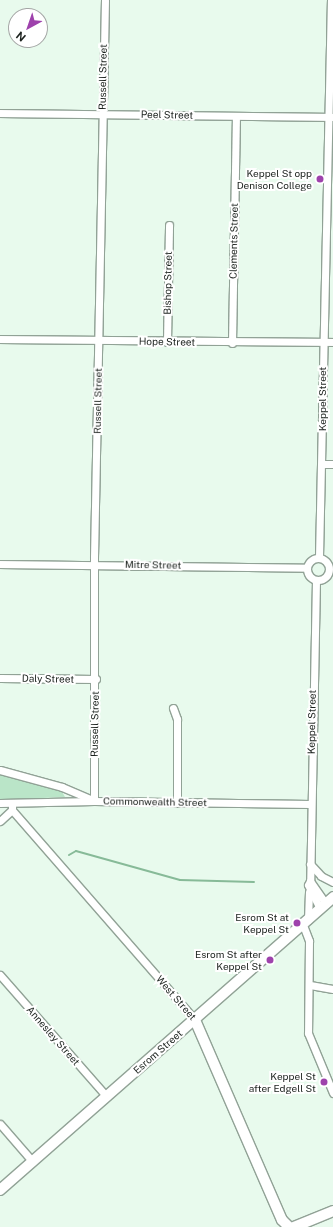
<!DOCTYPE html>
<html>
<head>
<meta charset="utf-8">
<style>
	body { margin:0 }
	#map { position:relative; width:333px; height:1227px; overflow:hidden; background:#e8faed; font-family:"Public Sans",sans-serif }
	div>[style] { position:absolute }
	.green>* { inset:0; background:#bae5c8 }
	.stream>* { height:2px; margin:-1px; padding:0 1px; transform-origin:1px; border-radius:1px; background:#87ba98 }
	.roads { filter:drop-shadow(1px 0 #91a296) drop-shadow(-1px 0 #91a296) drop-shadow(0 1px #91a296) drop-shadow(0 -1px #91a296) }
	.street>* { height:7px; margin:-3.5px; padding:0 3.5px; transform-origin:3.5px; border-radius:3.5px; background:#fff }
	.street>.ring { margin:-3.5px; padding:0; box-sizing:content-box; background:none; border:7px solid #fff; border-radius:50% }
	.secondary>* { height:10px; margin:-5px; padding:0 5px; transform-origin:5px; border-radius:5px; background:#fff }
	.dots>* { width:11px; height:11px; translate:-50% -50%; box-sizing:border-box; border:2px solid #fff; border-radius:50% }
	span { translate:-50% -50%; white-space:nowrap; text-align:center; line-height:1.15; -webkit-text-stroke:4px #fff; paint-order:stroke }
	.street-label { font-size:10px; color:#1b211d }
	.poi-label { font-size:10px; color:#1b211d }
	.right { translate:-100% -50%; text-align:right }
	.north { position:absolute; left:8px; top:8px; width:40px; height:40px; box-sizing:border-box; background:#fff; border:1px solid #a4a6a5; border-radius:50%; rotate:220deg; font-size:11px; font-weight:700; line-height:16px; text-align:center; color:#1b211d }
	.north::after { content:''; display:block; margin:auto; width:14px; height:18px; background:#9e42ac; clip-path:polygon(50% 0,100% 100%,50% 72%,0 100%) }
</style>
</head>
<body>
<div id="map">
	<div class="green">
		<i style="clip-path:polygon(0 773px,61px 790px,65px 797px,0 800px)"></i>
	</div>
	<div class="stream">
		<i style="left:69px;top:855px;width:8px;rotate:-30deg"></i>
		<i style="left:76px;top:851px;width:108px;rotate:15.6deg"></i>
		<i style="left:180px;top:880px;width:74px;rotate:1.5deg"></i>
	</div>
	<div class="roads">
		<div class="street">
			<i style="left:0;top:113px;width:333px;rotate:0.7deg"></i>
			<i style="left:0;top:339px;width:333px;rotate:0.5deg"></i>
			<i style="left:167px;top:342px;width:117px;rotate:-89deg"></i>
			<i style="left:232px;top:343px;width:227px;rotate:-89deg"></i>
			<i style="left:323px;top:464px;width:10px"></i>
			<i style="left:319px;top:557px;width:557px;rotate:-88.77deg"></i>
			<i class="ring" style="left:307px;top:558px;width:15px;height:15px"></i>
			<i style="left:0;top:564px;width:306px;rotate:0.7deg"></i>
			<i style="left:316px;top:580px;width:301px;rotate:91.1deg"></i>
			<i style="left:310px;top:881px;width:4px;rotate:117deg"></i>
			<i style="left:308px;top:885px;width:27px;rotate:63deg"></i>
			<i style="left:0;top:678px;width:96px;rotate:0.6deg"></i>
			<i style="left:173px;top:708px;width:12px;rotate:70deg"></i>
			<i style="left:177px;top:719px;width:84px;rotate:90deg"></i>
			<i style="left:0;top:770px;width:64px;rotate:15.3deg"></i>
			<i style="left:62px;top:787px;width:33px;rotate:23deg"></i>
			<i style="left:94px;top:801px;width:244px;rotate:-90deg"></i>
			<i style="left:94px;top:557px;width:557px;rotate:-88.87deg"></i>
			<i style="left:0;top:803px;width:94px;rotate:-1.2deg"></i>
			<i style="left:94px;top:801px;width:216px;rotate:0.8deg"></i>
			<i style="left:12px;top:803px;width:7px;rotate:90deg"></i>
			<i style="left:12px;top:810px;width:279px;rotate:48.9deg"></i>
			<i style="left:0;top:821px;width:16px;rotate:-43deg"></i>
			<i style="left:310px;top:864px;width:16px;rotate:47deg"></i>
			<i style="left:321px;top:876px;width:13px;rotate:27deg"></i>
			<i style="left:310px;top:881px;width:28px;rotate:55deg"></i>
			<i style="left:308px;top:920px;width:28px;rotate:-88deg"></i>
			<i style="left:303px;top:925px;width:17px;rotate:69deg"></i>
			<i style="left:309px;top:941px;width:92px;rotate:90.6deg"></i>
			<i style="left:308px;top:1033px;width:65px;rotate:67.4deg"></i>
			<i style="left:0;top:975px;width:162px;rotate:48.7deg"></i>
			<i style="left:310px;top:985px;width:23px;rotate:10deg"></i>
			<i style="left:0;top:1124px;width:50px;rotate:49deg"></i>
		</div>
		<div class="secondary">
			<i style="left:195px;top:1020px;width:218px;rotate:66.5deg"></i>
			<i style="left:282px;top:1220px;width:10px;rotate:45deg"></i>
			<i style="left:0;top:1190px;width:444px;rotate:-41.3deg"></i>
			<i style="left:294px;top:1227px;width:42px;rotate:-22.3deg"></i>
		</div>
	</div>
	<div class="dots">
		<i style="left:320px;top:179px;background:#9e42ac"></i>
		<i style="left:297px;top:923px;background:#9e42ac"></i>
		<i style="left:270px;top:960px;background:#9e42ac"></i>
		<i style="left:324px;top:1082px;background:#9e42ac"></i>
	</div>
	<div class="street-label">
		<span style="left:103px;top:77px;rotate:-89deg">Russell Street</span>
		<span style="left:167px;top:115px;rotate:1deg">Peel Street</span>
		<span style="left:234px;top:241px;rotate:-89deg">Clements Street</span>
		<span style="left:168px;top:283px;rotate:-89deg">Bishop Street</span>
		<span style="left:167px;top:342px;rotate:1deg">Hope Street</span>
		<span style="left:323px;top:399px;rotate:-90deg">Keppel Street</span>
		<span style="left:98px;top:401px;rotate:-89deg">Russell Street</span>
		<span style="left:153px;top:565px;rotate:1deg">Mitre Street</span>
		<span style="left:48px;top:679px;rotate:1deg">Daly Street</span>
		<span style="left:312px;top:722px;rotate:-89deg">Keppel Street</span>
		<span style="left:95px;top:724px;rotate:-89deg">Russell Street</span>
		<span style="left:155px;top:802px;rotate:1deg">Commonwealth Street</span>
		<span style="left:176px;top:998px;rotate:49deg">West Street</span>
		<span style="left:53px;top:1036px;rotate:49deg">Annesley Street</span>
		<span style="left:158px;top:1052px;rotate:-41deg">Esrom Street</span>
	</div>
	<div class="poi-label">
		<span class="right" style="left:312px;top:179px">Keppel St opp<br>Denison College</span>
		<span class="right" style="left:289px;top:923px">Esrom St at<br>Keppel St</span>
		<span class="right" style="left:262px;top:960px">Esrom St after<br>Keppel St</span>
		<span class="right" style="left:316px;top:1082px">Keppel St<br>after Edgell St</span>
	</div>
	<div class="north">N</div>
</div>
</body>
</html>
